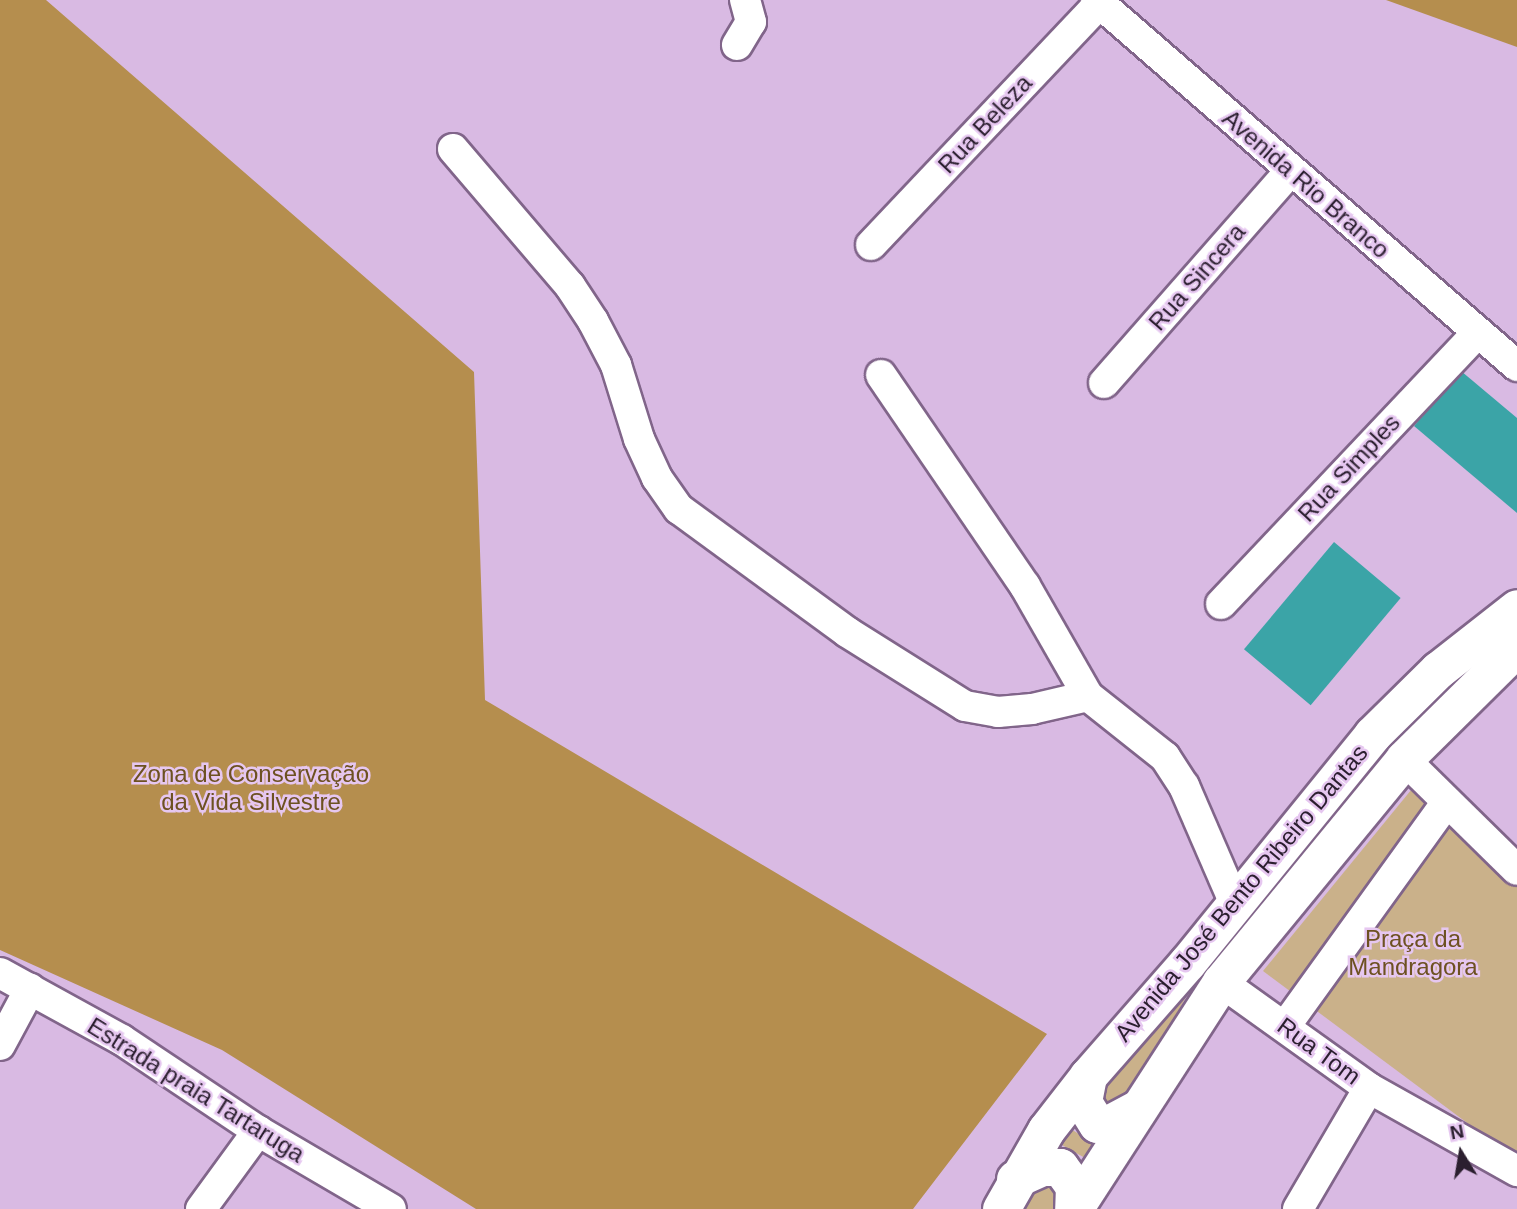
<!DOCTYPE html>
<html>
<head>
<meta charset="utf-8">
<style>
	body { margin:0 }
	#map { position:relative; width:1517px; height:1209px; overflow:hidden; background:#d9bae3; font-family:Arial,sans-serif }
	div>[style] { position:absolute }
	.green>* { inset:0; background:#cab18a }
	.forest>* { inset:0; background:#b58e4e }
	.building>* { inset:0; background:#3ba4a7; transform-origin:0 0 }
	.roads { filter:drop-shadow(2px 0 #81658a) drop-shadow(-2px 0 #81658a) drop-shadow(0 2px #81658a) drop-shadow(0 -2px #81658a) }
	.minor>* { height:30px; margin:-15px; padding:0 15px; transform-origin:15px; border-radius:15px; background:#fff }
	.major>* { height:37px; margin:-18.5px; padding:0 18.5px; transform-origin:18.5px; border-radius:18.5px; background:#fff }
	span { translate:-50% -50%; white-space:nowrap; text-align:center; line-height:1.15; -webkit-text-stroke:5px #e6c7f0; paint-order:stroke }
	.street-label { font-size:24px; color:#2b1f2f }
	.park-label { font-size:24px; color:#6d5121 }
	.north { position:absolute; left:1426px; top:1118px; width:70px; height:70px; -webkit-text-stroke:5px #e6c7f0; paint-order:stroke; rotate:349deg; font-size:19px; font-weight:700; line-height:28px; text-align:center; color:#2b1f2f }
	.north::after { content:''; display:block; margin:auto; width:24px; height:32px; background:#2b1f2f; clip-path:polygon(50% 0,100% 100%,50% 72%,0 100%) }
</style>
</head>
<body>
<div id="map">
	<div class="green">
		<i style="clip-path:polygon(1416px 784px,1517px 879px,1517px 1160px,1263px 971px)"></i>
		<i style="clip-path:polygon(1193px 984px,1130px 1100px,1109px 1111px,1099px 1104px,1100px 1080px)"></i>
		<i style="clip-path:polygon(1066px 1126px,1095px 1144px,1085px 1158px,1055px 1141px)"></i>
		<i style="clip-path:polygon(1041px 1180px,1056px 1187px,1054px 1209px,1014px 1209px)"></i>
	</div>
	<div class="forest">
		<i style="clip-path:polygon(0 0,46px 0,474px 372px,485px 700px,1047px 1034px,913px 1209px,476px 1209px,222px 1050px,0 950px)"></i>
		<i style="clip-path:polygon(1386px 0,1517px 0,1517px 47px)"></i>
	</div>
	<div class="building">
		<i style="clip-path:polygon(1461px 371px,1517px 418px,1517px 513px,1414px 426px)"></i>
		<i style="left:1334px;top:542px;width:87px;height:140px;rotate:40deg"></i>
	</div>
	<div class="roads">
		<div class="minor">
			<i style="left:1096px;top:0;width:558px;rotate:41deg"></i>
			<i style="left:737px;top:45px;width:27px;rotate:-59deg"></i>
			<i style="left:751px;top:22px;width:23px;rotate:-105deg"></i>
			<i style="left:453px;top:149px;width:180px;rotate:49.5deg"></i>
			<i style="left:570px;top:286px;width:42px;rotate:56.7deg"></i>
			<i style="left:593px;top:321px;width:50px;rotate:62.4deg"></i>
			<i style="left:616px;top:365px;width:77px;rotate:72.7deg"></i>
			<i style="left:639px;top:439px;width:43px;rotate:65.2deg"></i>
			<i style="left:657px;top:478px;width:38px;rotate:55deg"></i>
			<i style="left:679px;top:509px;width:208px;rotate:36.2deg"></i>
			<i style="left:847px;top:632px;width:139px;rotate:32.1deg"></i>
			<i style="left:965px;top:706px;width:34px;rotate:10deg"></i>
			<i style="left:998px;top:712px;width:34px;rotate:-5deg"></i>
			<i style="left:1032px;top:709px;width:57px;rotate:-13.1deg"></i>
			<i style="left:871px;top:245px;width:333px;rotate:-46.6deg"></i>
			<i style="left:881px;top:375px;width:255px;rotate:55.7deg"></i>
			<i style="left:1025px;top:586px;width:127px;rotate:60.2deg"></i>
			<i style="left:1088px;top:696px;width:98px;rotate:38.4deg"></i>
			<i style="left:1165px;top:757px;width:35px;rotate:57deg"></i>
			<i style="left:1184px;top:786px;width:129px;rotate:66.6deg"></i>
			<i style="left:1104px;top:383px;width:282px;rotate:-48.7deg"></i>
			<i style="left:1221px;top:604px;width:373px;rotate:-46.6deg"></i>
			<i style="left:1404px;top:759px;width:158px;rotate:44.5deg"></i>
			<i style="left:0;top:973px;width:139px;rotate:28.8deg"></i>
			<i style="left:122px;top:1040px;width:164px;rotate:33.8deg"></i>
			<i style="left:258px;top:1131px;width:154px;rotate:30.4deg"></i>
			<i style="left:1221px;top:982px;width:182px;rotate:35.6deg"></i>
			<i style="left:1369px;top:1088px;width:170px;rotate:29.3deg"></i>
			<i style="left:1286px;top:1025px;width:275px;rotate:-54.2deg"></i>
			<i style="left:0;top:1045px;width:64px;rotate:-61.8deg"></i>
			<i style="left:201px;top:1209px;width:97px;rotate:-53.8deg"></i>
			<i style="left:1298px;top:1209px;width:140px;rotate:-59.6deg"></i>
		</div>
		<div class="major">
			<i style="left:1088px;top:1076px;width:26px;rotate:101deg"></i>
			<i style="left:1083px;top:1102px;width:26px;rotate:58deg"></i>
			<i style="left:1097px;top:1124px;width:11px"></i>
			<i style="left:1108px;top:1124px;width:34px;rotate:-28deg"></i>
			<i style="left:1015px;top:1179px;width:30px;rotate:-24deg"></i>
			<i style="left:1042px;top:1167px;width:18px"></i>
			<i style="left:1060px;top:1167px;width:24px;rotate:54deg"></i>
			<i style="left:1074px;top:1186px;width:23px;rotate:92deg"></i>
			<i style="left:1001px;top:1209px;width:91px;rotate:-60.3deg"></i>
			<i style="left:1046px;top:1130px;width:68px;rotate:-52.1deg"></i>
			<i style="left:1088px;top:1076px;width:150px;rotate:-48.8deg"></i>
			<i style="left:1187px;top:963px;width:294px;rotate:-50.9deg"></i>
			<i style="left:1372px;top:735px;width:93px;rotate:-44.6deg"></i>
			<i style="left:1438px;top:670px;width:100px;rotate:-38.1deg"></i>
			<i style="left:1074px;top:1209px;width:270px;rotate:-57.1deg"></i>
			<i style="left:1221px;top:982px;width:288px;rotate:-50.6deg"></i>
			<i style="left:1404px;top:759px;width:159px;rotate:-44.7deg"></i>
		</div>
	</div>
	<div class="street-label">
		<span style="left:985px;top:124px;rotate:-47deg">Rua Beleza</span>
		<span style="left:1306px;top:184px;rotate:41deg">Avenida Rio Branco</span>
		<span style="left:1197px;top:277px;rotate:-49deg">Rua Sincera</span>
		<span style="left:1349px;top:468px;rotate:-47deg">Rua Simples</span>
		<span style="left:1241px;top:893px;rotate:-50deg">Avenida José Bento Ribeiro Dantas</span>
		<span style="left:1319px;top:1051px;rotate:36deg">Rua Tom</span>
		<span style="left:196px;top:1090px;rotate:32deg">Estrada praia Tartaruga</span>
	</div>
	<div class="park-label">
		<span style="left:251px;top:788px">Zona de Conservação<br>da Vida Silvestre</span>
		<span style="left:1413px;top:953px">Praça da<br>Mandragora</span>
	</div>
	<div class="north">N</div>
</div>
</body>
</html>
